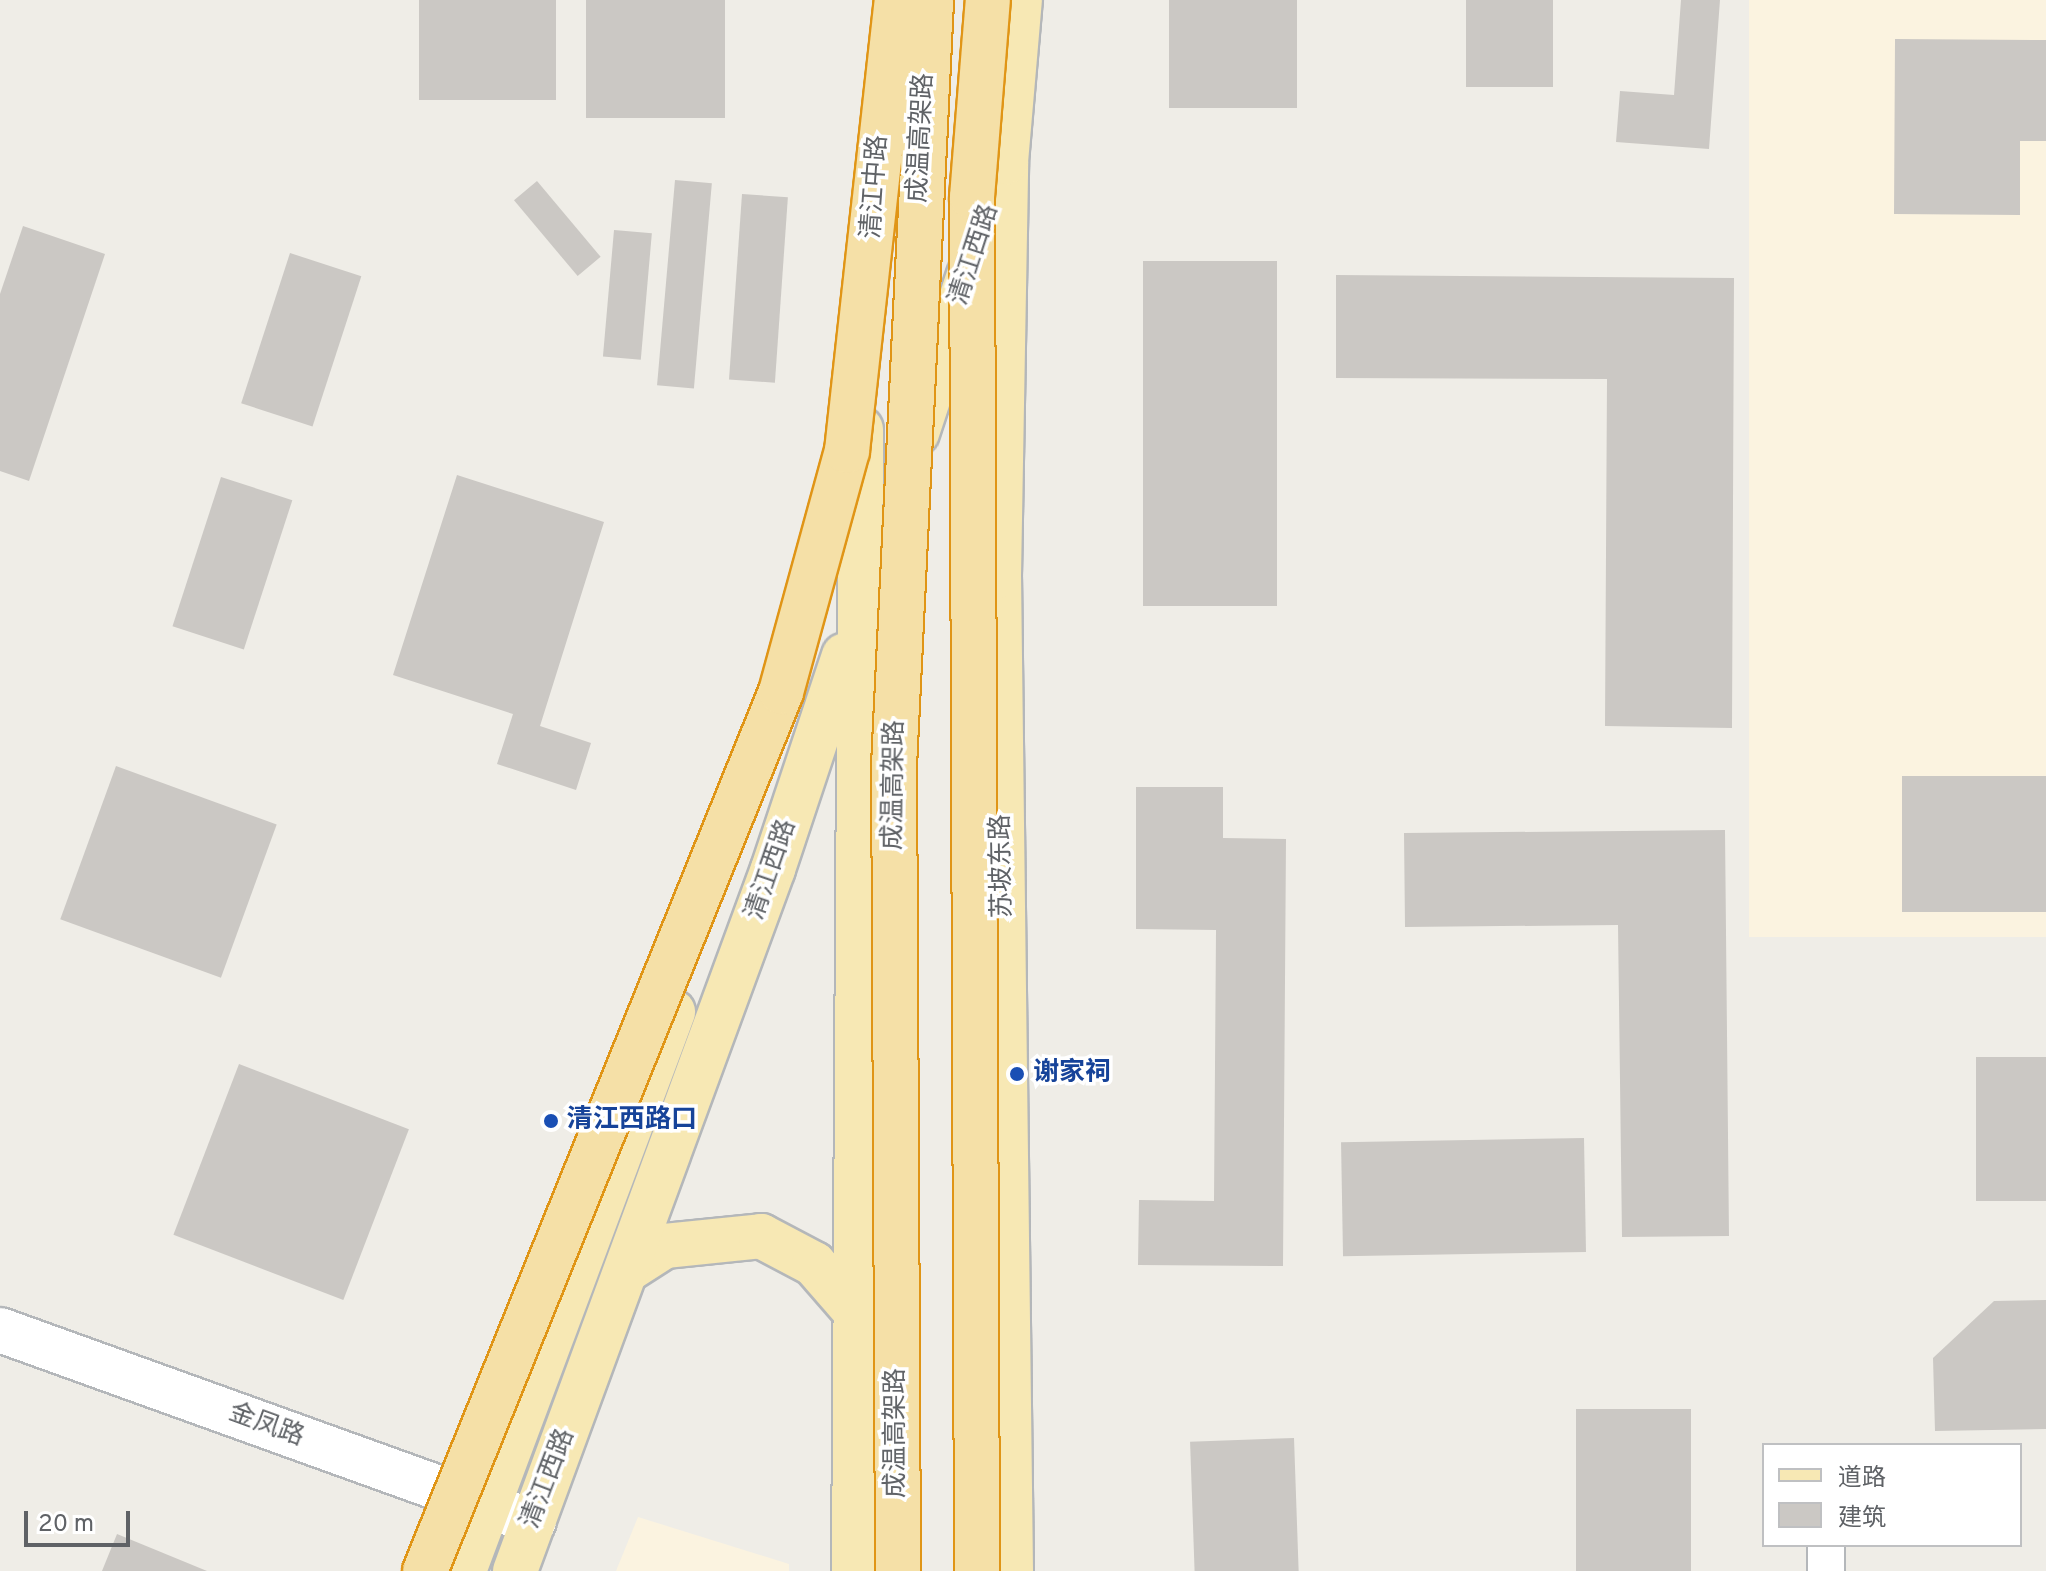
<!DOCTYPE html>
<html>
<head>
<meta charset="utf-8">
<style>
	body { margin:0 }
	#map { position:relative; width:2046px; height:1571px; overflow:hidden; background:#efede7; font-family:Overpass,"Noto Sans SC",sans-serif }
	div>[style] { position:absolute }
	.commercial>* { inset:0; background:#fbf3e0; transform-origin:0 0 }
	.building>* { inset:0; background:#cbc8c4; transform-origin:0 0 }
	.roads { filter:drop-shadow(2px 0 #b4b7ba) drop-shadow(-2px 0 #b4b7ba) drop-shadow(0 2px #b4b7ba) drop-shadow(0 -2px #b4b7ba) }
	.minor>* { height:36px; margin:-18px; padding:0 18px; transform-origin:18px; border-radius:18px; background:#fff }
	.tertiary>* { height:44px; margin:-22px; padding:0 22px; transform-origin:22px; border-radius:22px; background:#fff }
	.primary>* { height:44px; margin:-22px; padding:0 22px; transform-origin:22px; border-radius:22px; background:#f7e8b4 }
	.bridges { filter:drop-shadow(2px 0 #e09516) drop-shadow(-2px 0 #e09516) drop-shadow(0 2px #e09516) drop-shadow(0 -2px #e09516) }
	.trunk-bridge>* { height:44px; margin:-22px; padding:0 22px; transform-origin:22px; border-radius:22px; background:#f5e0a7 }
	.dots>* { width:22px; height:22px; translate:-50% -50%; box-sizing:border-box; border:4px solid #fff; border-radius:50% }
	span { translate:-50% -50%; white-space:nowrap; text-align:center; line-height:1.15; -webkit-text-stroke:7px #fff; paint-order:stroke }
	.street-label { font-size:26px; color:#5f6266 }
	.transit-label { font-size:26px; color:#164399; font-weight:700 }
	.left { translate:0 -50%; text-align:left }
	.legend { position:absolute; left:1762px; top:1443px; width:260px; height:104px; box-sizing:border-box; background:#fff; border:2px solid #bfc0c2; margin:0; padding:10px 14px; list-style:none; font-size:24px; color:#5f6266 }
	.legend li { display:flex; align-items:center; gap:16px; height:40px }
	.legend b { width:40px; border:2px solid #bfc0c2 }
	.scale { position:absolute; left:24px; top:1511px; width:106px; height:36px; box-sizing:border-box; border:4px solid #5f6266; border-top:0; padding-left:10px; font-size:24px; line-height:28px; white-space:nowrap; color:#5f6266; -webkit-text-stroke:6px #fff; paint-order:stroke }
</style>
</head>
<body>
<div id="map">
	<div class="commercial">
		<i style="left:1749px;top:0;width:297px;height:937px"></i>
		<i style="clip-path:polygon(638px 1517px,789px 1564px,789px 1571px,616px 1571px)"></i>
	</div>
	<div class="building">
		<i style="left:419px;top:0;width:137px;height:100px"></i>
		<i style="left:586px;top:0;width:139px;height:118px"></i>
		<i style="left:1169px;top:0;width:128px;height:108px"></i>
		<i style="left:1466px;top:0;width:87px;height:87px"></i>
		<i style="clip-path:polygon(1681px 0,1720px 0,1709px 149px,1616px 142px,1620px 91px,1674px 95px)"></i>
		<i style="clip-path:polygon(1895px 39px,2046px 40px,2046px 141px,2020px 141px,2020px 215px,1894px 214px)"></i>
		<i style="left:675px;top:180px;width:37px;height:206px;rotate:5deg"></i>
		<i style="left:537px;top:181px;width:99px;height:30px;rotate:50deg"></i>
		<i style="left:742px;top:194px;width:46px;height:186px;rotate:4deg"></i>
		<i style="clip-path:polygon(23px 226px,105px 254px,29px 481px,0 471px,0 294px)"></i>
		<i style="left:614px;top:230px;width:38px;height:127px;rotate:5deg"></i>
		<i style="left:290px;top:253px;width:75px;height:158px;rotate:18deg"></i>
		<i style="left:1143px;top:261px;width:134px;height:345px"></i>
		<i style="clip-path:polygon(1336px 275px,1734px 278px,1732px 728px,1605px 726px,1607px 379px,1336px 378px)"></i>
		<i style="clip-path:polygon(457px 475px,604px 522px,540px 726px,591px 743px,576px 790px,497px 764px,513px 714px,393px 675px)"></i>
		<i style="left:221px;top:477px;width:75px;height:157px;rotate:18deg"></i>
		<i style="left:116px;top:766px;width:171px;height:163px;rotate:20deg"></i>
		<i style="left:2046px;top:776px;width:136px;height:144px;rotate:90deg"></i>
		<i style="clip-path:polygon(1136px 787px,1223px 787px,1223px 838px,1286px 839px,1283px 1266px,1138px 1265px,1139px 1200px,1214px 1201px,1216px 930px,1136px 929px)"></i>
		<i style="clip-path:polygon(1725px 830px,1729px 1236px,1622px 1237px,1618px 925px,1405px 927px,1404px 833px)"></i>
		<i style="left:2046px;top:1057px;width:144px;height:70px;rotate:90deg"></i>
		<i style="left:239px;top:1064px;width:182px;height:183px;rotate:21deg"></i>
		<i style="left:1584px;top:1138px;width:114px;height:243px;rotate:89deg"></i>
		<i style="clip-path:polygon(2046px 1300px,2046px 1429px,1935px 1431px,1933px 1358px,1994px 1301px)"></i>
		<i style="left:1576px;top:1409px;width:115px;height:162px"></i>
		<i style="left:1294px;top:1438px;width:133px;height:104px;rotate:88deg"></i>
		<i style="clip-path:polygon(117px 1534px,207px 1571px,102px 1571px)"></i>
	</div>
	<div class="roads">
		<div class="minor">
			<i style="left:1826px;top:1545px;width:26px;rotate:90deg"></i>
		</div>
		<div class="tertiary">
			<i style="left:0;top:1330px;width:567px;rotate:19.81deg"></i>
		</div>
		<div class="primary">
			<i style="left:917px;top:433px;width:166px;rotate:-71.8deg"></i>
			<i style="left:629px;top:1269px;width:43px;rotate:-32.6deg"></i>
			<i style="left:665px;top:1246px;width:97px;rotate:-5.9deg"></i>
			<i style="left:761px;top:1236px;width:60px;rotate:27.8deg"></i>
			<i style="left:814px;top:1264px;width:61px;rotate:49deg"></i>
			<i style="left:464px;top:1571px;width:597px;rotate:-69.5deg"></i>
			<i style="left:515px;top:1571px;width:748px;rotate:-69.82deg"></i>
			<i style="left:773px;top:869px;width:225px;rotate:-71.6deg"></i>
			<i style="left:854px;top:1571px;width:1142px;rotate:-89.65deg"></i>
			<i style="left:1011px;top:1571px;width:995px;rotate:-90.69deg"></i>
			<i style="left:999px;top:576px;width:414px;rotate:-89deg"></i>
			<i style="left:1006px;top:162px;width:163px;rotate:-85.1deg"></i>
		</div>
	</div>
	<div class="bridges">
		<div class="trunk-bridge">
			<i style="left:425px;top:1571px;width:948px;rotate:-67.95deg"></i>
			<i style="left:781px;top:692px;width:250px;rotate:-74.7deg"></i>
			<i style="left:847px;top:451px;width:454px;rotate:-83.7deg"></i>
			<i style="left:898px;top:1571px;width:805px;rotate:-90.28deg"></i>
			<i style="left:894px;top:766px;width:767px;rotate:-87.23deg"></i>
			<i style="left:977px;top:1571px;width:1374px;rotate:-90.21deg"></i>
			<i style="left:972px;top:197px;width:198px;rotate:-85.4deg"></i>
		</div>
	</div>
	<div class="dots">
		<i style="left:1017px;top:1074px;background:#1a4fb4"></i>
		<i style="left:551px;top:1121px;background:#1a4fb4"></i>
	</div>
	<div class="street-label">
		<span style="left:922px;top:138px;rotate:-87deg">成温高架路</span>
		<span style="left:876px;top:187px;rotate:-86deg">清江中路</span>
		<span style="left:975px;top:255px;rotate:-72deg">清江西路</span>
		<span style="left:895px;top:785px;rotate:-89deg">成温高架路</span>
		<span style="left:1003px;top:866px;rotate:-91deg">苏坡东路</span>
		<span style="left:772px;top:870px;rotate:-71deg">清江西路</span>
		<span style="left:266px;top:1426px;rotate:20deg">金凤路</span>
		<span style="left:897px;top:1433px;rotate:-90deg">成温高架路</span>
		<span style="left:549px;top:1479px;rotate:-69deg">清江西路</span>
	</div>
	<div class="transit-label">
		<span class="left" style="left:1033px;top:1074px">谢家祠</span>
		<span class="left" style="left:567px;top:1121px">清江西路口</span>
	</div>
	<ul class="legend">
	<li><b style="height:10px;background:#f7e8b4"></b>道路</li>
	<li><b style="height:22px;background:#cbc8c4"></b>建筑</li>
	</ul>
	<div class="scale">20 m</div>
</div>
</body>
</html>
